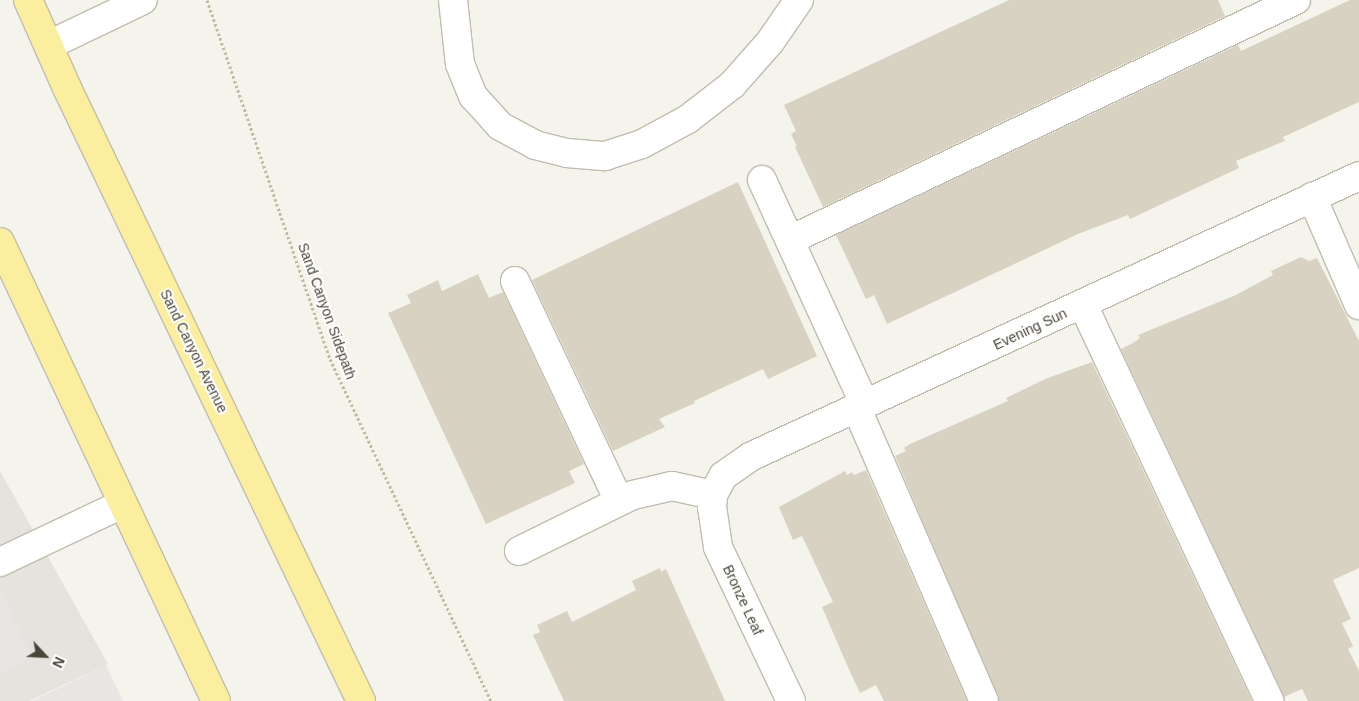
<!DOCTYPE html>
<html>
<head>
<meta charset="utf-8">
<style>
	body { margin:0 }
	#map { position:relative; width:1359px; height:701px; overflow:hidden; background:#f5f4ec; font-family:Arial,sans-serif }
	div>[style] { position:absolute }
	.industrial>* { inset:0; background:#e5e3dd }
	.parking>* { inset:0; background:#e8e6e3 }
	.building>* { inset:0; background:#d7d2c2 }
	.path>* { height:3px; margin-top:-1.5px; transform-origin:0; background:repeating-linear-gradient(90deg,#c2bba0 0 2.5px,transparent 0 5px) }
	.roads { filter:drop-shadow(1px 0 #c1bdae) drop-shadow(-1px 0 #c1bdae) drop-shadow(0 1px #c1bdae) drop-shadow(0 -1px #c1bdae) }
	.minor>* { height:28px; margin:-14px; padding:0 14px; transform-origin:14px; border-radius:14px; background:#fff }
	.major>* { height:28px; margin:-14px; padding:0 14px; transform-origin:14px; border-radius:14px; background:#fbee9f }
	span { translate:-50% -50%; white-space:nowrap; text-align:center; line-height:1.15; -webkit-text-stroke:4px #fff; paint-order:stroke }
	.street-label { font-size:14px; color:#4a4639 }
	.north { position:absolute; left:20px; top:631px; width:50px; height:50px; -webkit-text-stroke:4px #fff; paint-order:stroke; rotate:115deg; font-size:14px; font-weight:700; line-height:20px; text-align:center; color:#4a4639 }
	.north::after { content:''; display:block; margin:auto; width:18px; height:22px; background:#4a4639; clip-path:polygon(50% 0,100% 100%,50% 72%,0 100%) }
</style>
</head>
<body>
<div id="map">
	<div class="industrial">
		<i style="clip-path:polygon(0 471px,108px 664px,29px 701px,0 701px)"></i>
	</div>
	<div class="parking">
		<i style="clip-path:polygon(0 589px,33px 658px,0 673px)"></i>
		<i style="clip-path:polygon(106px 665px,123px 701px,32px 701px)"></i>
	</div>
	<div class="building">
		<i style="clip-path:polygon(1009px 0,1218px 0,1225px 16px,823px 207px,795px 147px,797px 146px,791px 134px,796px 131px,784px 105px)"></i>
		<i style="clip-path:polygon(1350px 0,1359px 0,1359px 102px,1283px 137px,1285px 141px,1236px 161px,1239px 168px,1130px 219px,1128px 215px,1078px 234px,887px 324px,874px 295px,866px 299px,836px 235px,1238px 45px,1241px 51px)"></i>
		<i style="clip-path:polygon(738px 182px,817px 356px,768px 379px,763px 369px,694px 401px,695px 403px,659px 419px,665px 427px,613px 451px,532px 280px)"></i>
		<i style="clip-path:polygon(1301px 257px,1309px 261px,1317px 258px,1359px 341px,1359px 568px,1333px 580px,1351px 619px,1342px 623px,1353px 646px,1348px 649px,1359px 671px,1359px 701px,1308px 701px,1302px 689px,1284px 697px,1121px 349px,1133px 343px,1140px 338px,1138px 335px,1236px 295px,1273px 275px,1271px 271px)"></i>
		<i style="clip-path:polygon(478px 274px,489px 298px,503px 292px,584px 464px,569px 471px,575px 483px,486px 524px,388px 313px,411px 303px,407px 295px,438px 280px,442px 291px)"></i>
		<i style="clip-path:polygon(1092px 362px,1252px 701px,999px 701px,895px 456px,906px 451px,904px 448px,910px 444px,1008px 401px,1006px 398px,1045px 379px)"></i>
		<i style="clip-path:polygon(866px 470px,967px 701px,884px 701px,876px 685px,860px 693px,847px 665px,822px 607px,833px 602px,802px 536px,793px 540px,779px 507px,845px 471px,847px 475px,852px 472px,854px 475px)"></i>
		<i style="clip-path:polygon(660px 568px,661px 572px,666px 569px,725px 701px,564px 701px,533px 635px,540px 632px,537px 625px,567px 611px,572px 622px,636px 590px,632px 581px)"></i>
	</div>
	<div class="path">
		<i style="left:207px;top:0;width:379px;rotate:71.1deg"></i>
		<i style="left:330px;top:359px;width:378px;rotate:64.8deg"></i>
	</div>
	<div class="roads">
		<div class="minor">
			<i style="left:453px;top:0;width:64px;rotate:83.8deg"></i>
			<i style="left:460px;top:64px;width:35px;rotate:68deg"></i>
			<i style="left:473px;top:96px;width:40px;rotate:48deg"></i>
			<i style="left:500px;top:126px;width:40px;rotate:28deg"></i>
			<i style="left:535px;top:145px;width:33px;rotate:14deg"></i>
			<i style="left:567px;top:153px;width:38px;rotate:5deg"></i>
			<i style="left:605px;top:156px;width:39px;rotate:-18deg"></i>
			<i style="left:642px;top:144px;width:52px;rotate:-28.5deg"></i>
			<i style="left:688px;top:119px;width:56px;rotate:-37.7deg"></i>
			<i style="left:732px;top:85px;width:57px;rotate:-48.5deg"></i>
			<i style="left:770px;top:42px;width:51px;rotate:-55.4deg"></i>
			<i style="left:49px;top:45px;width:104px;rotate:-25.6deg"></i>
			<i style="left:762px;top:180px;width:247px;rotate:65.4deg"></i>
			<i style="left:1312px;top:197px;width:118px;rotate:66.5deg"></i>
			<i style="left:790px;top:240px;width:560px;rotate:-25.38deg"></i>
			<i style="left:515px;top:281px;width:243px;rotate:64.7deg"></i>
			<i style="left:1083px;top:305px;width:438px;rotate:64.8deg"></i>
			<i style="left:857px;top:409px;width:318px;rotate:66.5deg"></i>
			<i style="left:519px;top:551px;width:127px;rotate:-26.2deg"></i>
			<i style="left:633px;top:495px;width:40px;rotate:-13deg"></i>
			<i style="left:672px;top:486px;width:42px;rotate:12.4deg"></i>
			<i style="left:0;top:562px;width:135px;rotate:-25.4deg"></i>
			<i style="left:791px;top:701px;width:170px;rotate:-115.4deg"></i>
			<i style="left:718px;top:547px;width:40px;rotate:-98.5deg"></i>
			<i style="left:712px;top:507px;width:12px;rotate:-85deg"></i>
			<i style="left:713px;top:495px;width:21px;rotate:-62deg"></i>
			<i style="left:723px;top:476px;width:35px;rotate:-35deg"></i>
			<i style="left:752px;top:456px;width:668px;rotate:-24.76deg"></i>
		</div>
		<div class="major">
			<i style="left:28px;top:0;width:96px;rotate:66.1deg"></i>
			<i style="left:67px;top:88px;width:680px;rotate:64.38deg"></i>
			<i style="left:0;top:242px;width:507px;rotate:64.8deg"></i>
		</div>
	</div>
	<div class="street-label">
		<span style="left:327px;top:311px;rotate:70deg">Sand Canyon Sidepath</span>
		<span style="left:1030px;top:329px;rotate:-25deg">Evening Sun</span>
		<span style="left:194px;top:351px;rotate:64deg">Sand Canyon Avenue</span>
		<span style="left:743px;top:600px;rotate:65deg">Bronze Leaf</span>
	</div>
	<div class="north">N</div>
</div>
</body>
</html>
